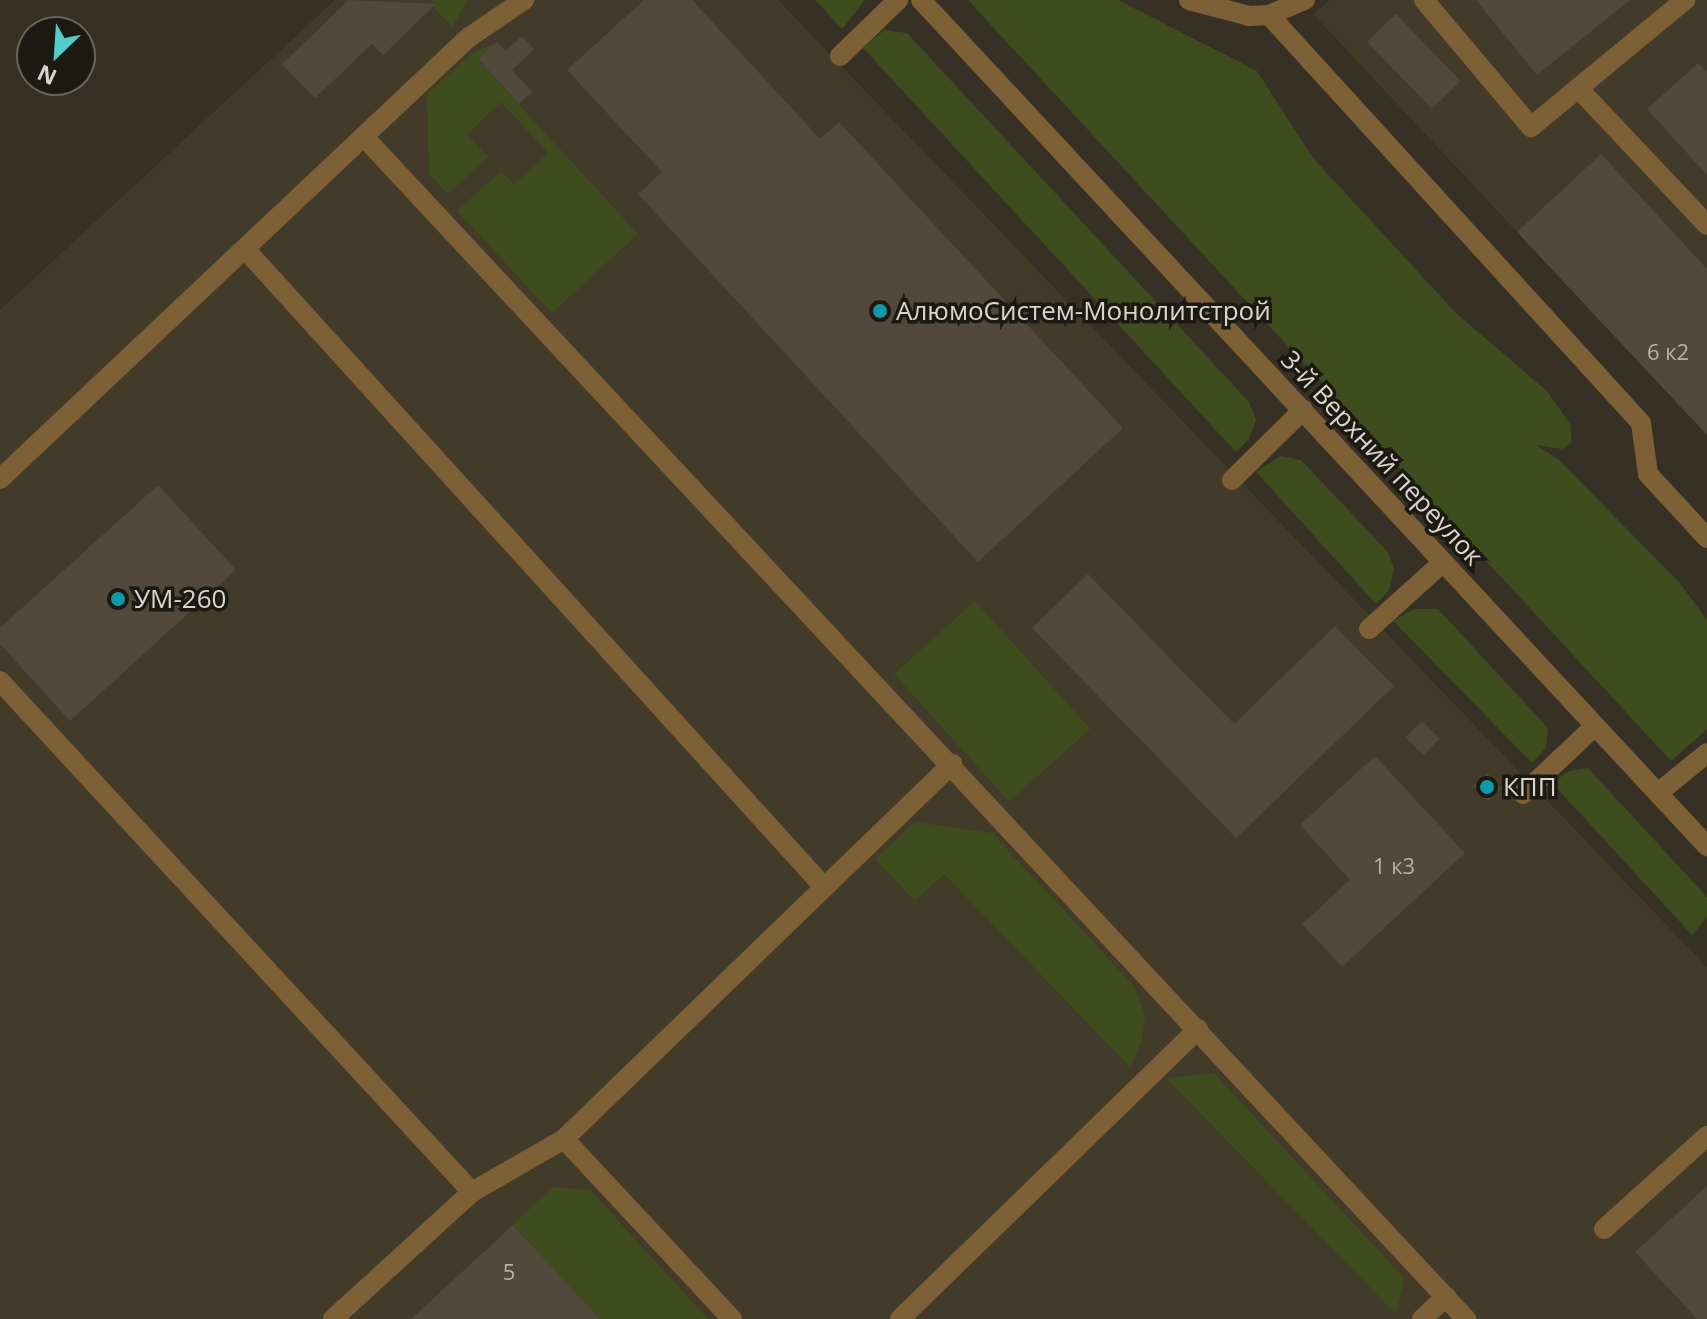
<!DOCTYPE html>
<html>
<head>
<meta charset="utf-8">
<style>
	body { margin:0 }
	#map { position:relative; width:1707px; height:1319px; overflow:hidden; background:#363124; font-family:"Open Sans",sans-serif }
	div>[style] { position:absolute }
	.industrial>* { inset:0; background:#433b2a }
	.green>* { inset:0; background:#3f4c1e; transform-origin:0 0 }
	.building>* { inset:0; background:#52483c; transform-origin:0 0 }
	.minor>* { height:20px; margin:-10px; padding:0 10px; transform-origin:10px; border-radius:10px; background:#7e6037 }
	.dots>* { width:22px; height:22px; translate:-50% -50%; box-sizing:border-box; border:4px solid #1c1913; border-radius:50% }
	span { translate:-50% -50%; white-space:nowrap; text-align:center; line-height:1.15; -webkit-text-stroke:7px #1c1913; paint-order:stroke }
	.number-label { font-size:22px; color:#b6b2a9 }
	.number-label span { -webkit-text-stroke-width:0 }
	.poi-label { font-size:26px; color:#d8d5cd }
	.left { translate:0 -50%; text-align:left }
	.street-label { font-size:26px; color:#d8d5cd }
	.north { position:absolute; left:16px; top:16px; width:80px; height:80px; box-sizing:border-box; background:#1c1913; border:2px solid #67645d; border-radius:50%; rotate:205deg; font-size:22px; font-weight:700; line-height:32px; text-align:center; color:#d8d5cd }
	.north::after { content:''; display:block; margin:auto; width:28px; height:36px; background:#53cdcb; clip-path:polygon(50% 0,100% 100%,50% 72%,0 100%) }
</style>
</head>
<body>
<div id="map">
	<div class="industrial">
		<i style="clip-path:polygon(335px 0,778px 0,1707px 967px,1707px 1319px,0 1319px,0 310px)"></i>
		<i style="clip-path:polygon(1330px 0,1707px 0,1707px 435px,1313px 14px)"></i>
	</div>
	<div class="green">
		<i style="clip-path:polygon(432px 0,468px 0,452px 27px,433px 7px)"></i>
		<i style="clip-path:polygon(815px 0,865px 0,842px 29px)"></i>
		<i style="clip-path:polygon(968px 0,1118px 0,1257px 71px,1313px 158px,1456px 313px,1547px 391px,1570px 424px,1572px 442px,1562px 449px,1536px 445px,1558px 459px,1679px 582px,1707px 620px,1707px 729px,1671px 761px)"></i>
		<i style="clip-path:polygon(884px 30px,907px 33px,1249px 402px,1256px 420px,1249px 439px,1236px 452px,863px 48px)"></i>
		<i style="clip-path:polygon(497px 42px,478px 60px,638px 234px,552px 313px,457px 211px,501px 171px,514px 184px,548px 153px,501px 102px,467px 134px,488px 157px,448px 194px,429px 174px,427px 94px,472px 53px)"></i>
		<i style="clip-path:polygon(1281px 456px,1301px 460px,1388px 552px,1394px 569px,1389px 590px,1376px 604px,1256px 472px)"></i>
		<i style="left:975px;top:601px;width:172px;height:109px;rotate:48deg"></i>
		<i style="clip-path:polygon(1414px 609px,1438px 609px,1548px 728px,1546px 748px,1532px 763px,1393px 621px)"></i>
		<i style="clip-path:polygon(1588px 768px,1707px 897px,1707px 917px,1692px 935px,1552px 783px,1569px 771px)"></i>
		<i style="clip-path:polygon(915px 822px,992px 833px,1135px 987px,1145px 1016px,1142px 1041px,1130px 1067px,944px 874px,915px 901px,875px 859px)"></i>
		<i style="clip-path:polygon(1214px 1073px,1404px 1278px,1396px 1314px,1166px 1078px)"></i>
		<i style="clip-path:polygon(552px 1187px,590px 1190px,708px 1319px,600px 1319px,513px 1225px)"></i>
	</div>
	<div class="building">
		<i style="clip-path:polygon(349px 0,436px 4px,383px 55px,372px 44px,315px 98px,282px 64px)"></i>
		<i style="clip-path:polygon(644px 0,692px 0,820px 139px,839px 122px,1123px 428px,978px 562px,638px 194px,662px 172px,567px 70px)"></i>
		<i style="clip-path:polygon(1476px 0,1630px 0,1537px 75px)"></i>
		<i style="left:1396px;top:14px;width:93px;height:40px;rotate:46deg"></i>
		<i style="clip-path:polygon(522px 36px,534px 49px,512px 70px,532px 92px,519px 104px,478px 59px,497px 42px,506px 51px)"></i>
		<i style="clip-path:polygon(1698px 63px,1707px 72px,1707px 175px,1647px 109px)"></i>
		<i style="clip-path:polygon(1601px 154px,1707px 269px,1707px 435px,1517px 232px)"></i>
		<i style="clip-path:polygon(158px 485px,236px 570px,70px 721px,0 644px,0 628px)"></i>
		<i style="clip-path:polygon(1088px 574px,1234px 724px,1335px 626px,1394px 686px,1236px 838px,1032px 628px)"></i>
		<i style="left:1422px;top:721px;width:25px;height:23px;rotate:45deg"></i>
		<i style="clip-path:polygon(1375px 756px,1465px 853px,1342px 967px,1302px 924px,1350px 880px,1300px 825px)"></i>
		<i style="left:1487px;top:773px;width:21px;height:19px;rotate:47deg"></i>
		<i style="clip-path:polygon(1707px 1186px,1707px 1319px,1697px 1319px,1635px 1252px)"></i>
		<i style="clip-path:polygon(513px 1225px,600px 1319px,411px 1319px)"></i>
	</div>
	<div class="minor">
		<i style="left:921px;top:0;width:1155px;rotate:47.11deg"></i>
		<i style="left:1189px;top:0;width:62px;rotate:14.9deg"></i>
		<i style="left:1249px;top:16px;width:20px;rotate:-3deg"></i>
		<i style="left:1269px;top:15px;width:39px;rotate:-23deg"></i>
		<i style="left:1424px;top:0;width:166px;rotate:49.9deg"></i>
		<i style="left:1531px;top:127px;width:200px;rotate:-39.5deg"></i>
		<i style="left:1269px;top:15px;width:552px;rotate:47.64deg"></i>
		<i style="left:1641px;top:423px;width:51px;rotate:82.2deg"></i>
		<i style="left:1648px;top:474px;width:87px;rotate:47.3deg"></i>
		<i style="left:840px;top:56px;width:81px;rotate:-44deg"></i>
		<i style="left:1578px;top:88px;width:188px;rotate:46.7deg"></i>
		<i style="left:365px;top:138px;width:1615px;rotate:47.01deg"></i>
		<i style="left:246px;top:250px;width:860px;rotate:47.78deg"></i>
		<i style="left:0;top:479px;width:643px;rotate:-43.3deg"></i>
		<i style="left:468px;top:38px;width:68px;rotate:-34.2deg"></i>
		<i style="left:1232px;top:480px;width:100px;rotate:-44.6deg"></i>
		<i style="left:1369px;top:629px;width:98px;rotate:-42.1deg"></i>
		<i style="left:0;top:681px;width:696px;rotate:47.27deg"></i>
		<i style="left:1658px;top:793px;width:63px;rotate:-39.2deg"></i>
		<i style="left:1523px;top:794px;width:99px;rotate:-43.4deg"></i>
		<i style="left:1604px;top:1229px;width:139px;rotate:-42.1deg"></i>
		<i style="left:333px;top:1319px;width:188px;rotate:-42.4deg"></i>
		<i style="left:472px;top:1192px;width:106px;rotate:-29.9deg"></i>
		<i style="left:732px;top:1319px;width:246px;rotate:-133deg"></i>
		<i style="left:564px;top:1139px;width:540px;rotate:-44.02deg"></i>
		<i style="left:900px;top:1319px;width:416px;rotate:-44.2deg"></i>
		<i style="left:1422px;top:1319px;width:33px;rotate:-43deg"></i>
	</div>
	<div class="dots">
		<i style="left:880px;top:311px;background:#0f9aa8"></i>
		<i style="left:118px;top:599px;background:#0f9aa8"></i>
		<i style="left:1487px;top:787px;background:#0f9aa8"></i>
	</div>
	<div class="number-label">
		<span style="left:1668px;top:352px">6 к2</span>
		<span style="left:1394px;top:866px">1 к3</span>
		<span style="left:509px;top:1272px">5</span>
	</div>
	<div class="poi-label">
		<span class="left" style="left:896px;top:311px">АлюмоСистем-Монолитстрой</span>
		<span class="left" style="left:134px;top:599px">УМ-260</span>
		<span class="left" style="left:1503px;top:787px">КПП</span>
	</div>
	<div class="street-label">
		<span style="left:1382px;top:458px;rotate:47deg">3-й Верхний переулок</span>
	</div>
	<div class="north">N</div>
</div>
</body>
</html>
